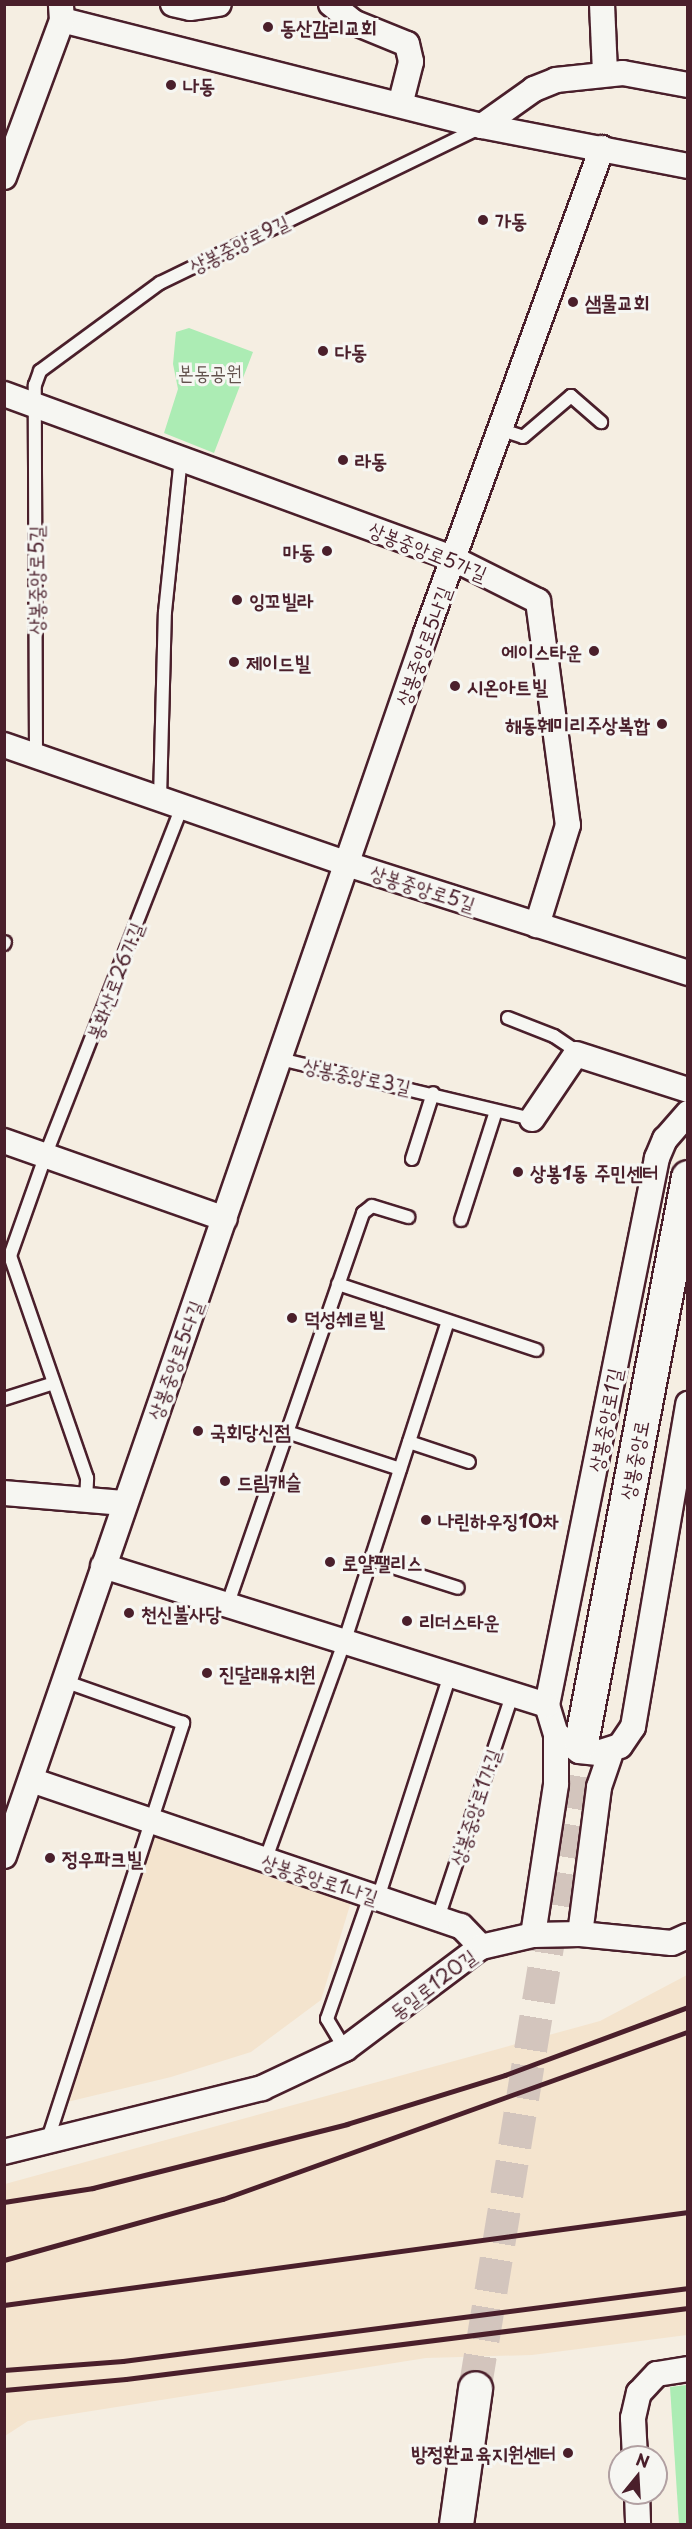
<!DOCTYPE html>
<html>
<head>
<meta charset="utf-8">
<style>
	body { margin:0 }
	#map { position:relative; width:692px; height:2529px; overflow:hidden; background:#f5eee2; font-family:"Playpen Sans","Poor Story",sans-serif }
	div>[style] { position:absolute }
	.built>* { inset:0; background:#f4e4ce }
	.green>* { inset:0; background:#acecb4 }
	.secondary-tunnel>* { height:33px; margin-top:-16.5px; transform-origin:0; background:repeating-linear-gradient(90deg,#d3c5bd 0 33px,transparent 0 49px) }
	.roads { filter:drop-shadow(2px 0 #4a1f2b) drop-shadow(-2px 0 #4a1f2b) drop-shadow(0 2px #4a1f2b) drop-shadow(0 -2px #4a1f2b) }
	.lane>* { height:12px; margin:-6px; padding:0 6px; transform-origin:6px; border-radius:6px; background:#f6f6f2 }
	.street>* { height:24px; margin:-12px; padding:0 12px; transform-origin:12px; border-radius:12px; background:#f6f6f2 }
	.secondary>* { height:33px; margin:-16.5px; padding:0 16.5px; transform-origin:16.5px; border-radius:16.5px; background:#f6f6f2 }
	.rail>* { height:4.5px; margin:-2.25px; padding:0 2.25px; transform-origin:2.25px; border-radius:2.25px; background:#4a1f2b }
	.dots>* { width:16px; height:16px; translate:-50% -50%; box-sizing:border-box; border:3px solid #f6f6f2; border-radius:50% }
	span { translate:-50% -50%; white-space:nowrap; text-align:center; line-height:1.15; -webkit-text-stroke:6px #f6f6f2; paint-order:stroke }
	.poi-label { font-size:20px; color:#4a1f2b; font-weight:700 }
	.left { translate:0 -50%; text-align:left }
	.right { translate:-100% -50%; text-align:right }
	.street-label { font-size:20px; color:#4a1f2b }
	.park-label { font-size:20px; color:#62524d }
	.frame { position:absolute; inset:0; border:6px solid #4a1f2b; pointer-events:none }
	.north { position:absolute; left:608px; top:2445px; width:60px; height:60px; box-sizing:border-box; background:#f6f6f2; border:2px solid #b1a0a2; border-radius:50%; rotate:18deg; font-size:16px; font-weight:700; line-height:24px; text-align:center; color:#4a1f2b }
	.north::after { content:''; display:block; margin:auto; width:21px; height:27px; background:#4a1f2b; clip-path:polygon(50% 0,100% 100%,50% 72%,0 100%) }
</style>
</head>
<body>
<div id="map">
	<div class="built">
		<i style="clip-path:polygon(155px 1835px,351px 1902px,321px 2000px,251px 2052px,171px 2077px,67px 2102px)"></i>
		<i style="clip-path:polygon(687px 1975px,687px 2335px,532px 2355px,426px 2358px,28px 2421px,5px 2436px,5px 2184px,600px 2021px)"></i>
	</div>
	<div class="green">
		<i style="clip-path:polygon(189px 328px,253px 352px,214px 453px,164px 433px,178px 389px,173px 364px,176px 332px)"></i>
		<i style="clip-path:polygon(687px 2385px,687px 2524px,679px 2524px,670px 2387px)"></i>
	</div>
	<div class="secondary-tunnel">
		<i style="left:475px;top:2388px;width:655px;rotate:-80.68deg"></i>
	</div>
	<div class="roads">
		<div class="lane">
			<i style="left:499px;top:429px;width:25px;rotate:18deg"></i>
			<i style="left:523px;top:437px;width:63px;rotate:-40.5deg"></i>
			<i style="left:571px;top:396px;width:40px;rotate:41deg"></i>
			<i style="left:36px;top:756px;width:371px;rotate:-90.2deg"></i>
			<i style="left:35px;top:385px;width:15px;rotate:-70deg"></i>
			<i style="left:40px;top:371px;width:149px;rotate:-36.3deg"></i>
			<i style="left:160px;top:283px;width:355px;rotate:-25.9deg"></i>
			<i style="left:160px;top:799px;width:187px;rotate:-88.5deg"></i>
			<i style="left:165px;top:612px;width:155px;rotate:-84.1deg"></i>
			<i style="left:4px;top:944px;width:2px;rotate:-63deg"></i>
			<i style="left:508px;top:1018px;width:49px;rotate:21.4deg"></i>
			<i style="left:554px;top:1036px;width:32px;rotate:34deg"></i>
			<i style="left:280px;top:1059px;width:259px;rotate:13.4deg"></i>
			<i style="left:412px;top:1159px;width:69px;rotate:-72.3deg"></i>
			<i style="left:461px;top:1220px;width:114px;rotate:-72.2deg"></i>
			<i style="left:338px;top:1284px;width:209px;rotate:18.4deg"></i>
			<i style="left:4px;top:1399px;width:52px;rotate:-17.7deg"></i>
			<i style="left:287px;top:1432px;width:119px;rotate:18.1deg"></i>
			<i style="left:409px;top:1442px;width:63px;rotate:18.4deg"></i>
			<i style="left:86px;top:1500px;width:22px;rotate:-87deg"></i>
			<i style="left:87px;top:1478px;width:235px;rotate:-109.1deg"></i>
			<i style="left:10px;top:1256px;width:117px;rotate:-70.5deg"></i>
			<i style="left:49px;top:1146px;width:365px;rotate:-68.6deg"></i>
			<i style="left:371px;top:1560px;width:91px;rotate:17.8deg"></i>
			<i style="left:227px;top:1606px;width:416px;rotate:-70.9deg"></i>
			<i style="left:363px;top:1213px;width:11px;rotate:-38deg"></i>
			<i style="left:372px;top:1206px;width:38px;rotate:17deg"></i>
			<i style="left:265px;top:1861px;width:232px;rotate:-70.1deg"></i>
			<i style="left:344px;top:1643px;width:338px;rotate:-72.1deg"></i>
			<i style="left:378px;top:1898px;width:231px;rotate:-72.1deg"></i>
			<i style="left:438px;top:1918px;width:234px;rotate:-71.6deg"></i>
			<i style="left:345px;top:2049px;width:35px;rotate:-121deg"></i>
			<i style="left:327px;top:2019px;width:130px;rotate:-70.7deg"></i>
			<i style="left:47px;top:2142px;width:441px;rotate:-72deg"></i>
			<i style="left:183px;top:1723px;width:126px;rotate:-160.6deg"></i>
		</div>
		<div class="street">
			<i style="left:173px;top:4px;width:17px;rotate:13deg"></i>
			<i style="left:190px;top:8px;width:29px;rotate:-8deg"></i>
			<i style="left:331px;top:4px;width:28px;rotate:39deg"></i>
			<i style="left:353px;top:22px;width:58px;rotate:22.2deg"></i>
			<i style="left:407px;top:44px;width:18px;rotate:77deg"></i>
			<i style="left:411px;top:62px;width:44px;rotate:104.3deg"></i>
			<i style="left:602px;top:4px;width:69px;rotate:87.5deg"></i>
			<i style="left:62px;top:20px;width:433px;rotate:14.2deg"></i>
			<i style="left:482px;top:126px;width:210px;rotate:11deg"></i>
			<i style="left:482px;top:126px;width:64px;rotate:-35.4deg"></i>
			<i style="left:534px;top:89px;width:24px;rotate:-22deg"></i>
			<i style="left:556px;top:80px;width:67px;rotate:-6deg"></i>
			<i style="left:623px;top:73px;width:66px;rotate:10.5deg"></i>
			<i style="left:4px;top:177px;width:167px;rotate:-69.7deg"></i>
			<i style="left:62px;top:20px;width:16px;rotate:-94deg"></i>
			<i style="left:4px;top:394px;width:479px;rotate:20.1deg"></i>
			<i style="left:454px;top:559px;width:94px;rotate:26.6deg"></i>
			<i style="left:538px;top:601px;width:226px;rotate:82.4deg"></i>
			<i style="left:568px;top:825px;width:105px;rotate:107.2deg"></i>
			<i style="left:4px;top:745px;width:363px;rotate:19.1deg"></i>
			<i style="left:347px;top:864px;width:358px;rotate:17.7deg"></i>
			<i style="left:688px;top:1113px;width:35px;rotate:131deg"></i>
			<i style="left:665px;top:1139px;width:21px;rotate:113deg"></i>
			<i style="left:657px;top:1158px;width:558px;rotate:101.37deg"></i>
			<i style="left:547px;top:1705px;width:30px;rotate:73deg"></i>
			<i style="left:556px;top:1734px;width:29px;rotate:36deg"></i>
			<i style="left:579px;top:1751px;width:19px;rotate:6deg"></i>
			<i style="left:598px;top:1753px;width:23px;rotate:-18deg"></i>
			<i style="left:620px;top:1746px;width:23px;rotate:-56deg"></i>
			<i style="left:633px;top:1727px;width:328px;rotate:-80.3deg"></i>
			<i style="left:532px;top:1119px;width:78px;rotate:-55.9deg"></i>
			<i style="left:576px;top:1054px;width:118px;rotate:17.8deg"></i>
			<i style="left:4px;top:1141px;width:234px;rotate:19.4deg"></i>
			<i style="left:4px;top:1493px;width:120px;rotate:4.8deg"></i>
			<i style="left:103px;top:1566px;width:465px;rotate:17.4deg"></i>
			<i style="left:31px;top:1780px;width:454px;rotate:18.8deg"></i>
			<i style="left:461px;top:1926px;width:29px;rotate:46deg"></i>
			<i style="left:4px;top:1856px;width:1294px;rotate:-70.96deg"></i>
			<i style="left:426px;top:633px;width:516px;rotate:-70.05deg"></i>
			<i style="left:580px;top:1934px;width:148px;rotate:-82.6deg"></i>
			<i style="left:599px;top:1787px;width:39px;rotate:-71deg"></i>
			<i style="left:533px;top:1935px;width:153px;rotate:-81.3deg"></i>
			<i style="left:556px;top:1784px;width:50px;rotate:-90deg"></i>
			<i style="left:4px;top:2152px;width:266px;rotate:-13.9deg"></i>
			<i style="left:262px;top:2088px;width:92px;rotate:-25.2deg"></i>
			<i style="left:345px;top:2049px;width:170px;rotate:-36.9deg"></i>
			<i style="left:481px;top:1947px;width:53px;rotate:-13deg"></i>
			<i style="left:533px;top:1935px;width:47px;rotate:-1.2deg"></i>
			<i style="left:580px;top:1934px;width:92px;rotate:5.6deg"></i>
			<i style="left:672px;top:1943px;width:17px;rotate:-24deg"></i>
			<i style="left:635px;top:2457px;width:39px;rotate:-93deg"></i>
			<i style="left:633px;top:2418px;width:26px;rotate:-77deg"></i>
			<i style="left:639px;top:2393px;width:26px;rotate:-47deg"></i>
			<i style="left:657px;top:2374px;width:31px;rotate:-9deg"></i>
			<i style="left:637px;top:2493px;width:31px;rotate:88deg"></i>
		</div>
		<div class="secondary">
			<i style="left:581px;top:1742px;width:575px;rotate:-79.28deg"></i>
			<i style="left:456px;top:2524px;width:137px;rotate:-82deg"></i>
		</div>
	</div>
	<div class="rail">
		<i style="left:4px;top:2202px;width:90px;rotate:-8.9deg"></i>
		<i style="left:93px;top:2188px;width:262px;rotate:-14.1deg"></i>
		<i style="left:347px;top:2124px;width:165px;rotate:-17.2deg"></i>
		<i style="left:505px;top:2075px;width:195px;rotate:-20.4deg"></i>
		<i style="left:4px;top:2260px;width:227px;rotate:-15.6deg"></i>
		<i style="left:223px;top:2199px;width:494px;rotate:-19.8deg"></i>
		<i style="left:4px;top:2305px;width:690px;rotate:-7.74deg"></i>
		<i style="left:4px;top:2370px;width:119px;rotate:-4.3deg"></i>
		<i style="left:123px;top:2361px;width:570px;rotate:-7.36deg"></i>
		<i style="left:4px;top:2390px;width:122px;rotate:-5.2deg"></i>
		<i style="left:126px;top:2379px;width:566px;rotate:-7.2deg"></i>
	</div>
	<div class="dots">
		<i style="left:268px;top:27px;background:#4a1f2b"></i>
		<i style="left:171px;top:85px;background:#4a1f2b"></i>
		<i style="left:483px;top:220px;background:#4a1f2b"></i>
		<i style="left:573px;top:302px;background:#4a1f2b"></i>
		<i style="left:323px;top:351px;background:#4a1f2b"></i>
		<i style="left:343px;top:460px;background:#4a1f2b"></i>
		<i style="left:327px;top:551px;background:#4a1f2b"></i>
		<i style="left:237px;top:600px;background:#4a1f2b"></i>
		<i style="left:594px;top:651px;background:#4a1f2b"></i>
		<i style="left:234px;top:662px;background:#4a1f2b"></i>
		<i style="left:455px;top:686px;background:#4a1f2b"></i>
		<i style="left:662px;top:724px;background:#4a1f2b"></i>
		<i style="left:518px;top:1172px;background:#4a1f2b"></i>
		<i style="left:292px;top:1318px;background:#4a1f2b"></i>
		<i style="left:198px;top:1431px;background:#4a1f2b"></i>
		<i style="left:225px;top:1481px;background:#4a1f2b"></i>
		<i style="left:426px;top:1520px;background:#4a1f2b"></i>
		<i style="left:330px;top:1562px;background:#4a1f2b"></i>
		<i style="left:129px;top:1613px;background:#4a1f2b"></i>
		<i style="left:407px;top:1621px;background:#4a1f2b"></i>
		<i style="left:207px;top:1673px;background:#4a1f2b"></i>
		<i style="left:50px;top:1858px;background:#4a1f2b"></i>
		<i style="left:568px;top:2453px;background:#4a1f2b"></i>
	</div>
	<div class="poi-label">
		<span class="left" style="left:280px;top:27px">동산감리교회</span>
		<span class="left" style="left:183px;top:85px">나동</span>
		<span class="left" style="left:495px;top:220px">가동</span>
		<span class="left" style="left:585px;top:302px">샘물교회</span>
		<span class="left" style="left:335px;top:351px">다동</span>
		<span class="left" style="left:355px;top:460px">라동</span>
		<span class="right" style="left:315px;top:551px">마동</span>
		<span class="left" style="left:249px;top:600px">잉꼬빌라</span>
		<span class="right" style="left:582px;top:651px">에이스타운</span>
		<span class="left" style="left:246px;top:662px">제이드빌</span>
		<span class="left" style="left:467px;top:686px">시온아트빌</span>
		<span class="right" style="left:650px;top:724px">해동훼미리주상복합</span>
		<span class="left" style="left:530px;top:1172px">상봉1동 주민센터</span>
		<span class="left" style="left:304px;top:1318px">덕성쉐르빌</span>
		<span class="left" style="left:210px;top:1431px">국회당신점</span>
		<span class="left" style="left:237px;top:1481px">드림캐슬</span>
		<span class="left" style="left:438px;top:1520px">나린하우징10차</span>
		<span class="left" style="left:342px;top:1562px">로얄팰리스</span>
		<span class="left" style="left:141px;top:1613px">천신불사당</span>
		<span class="left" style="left:419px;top:1621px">리더스타운</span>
		<span class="left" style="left:219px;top:1673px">진달래유치원</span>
		<span class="left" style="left:62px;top:1858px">정우파크빌</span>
		<span class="right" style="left:556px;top:2453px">방정환교육지원센터</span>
	</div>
	<div class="street-label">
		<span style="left:239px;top:244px;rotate:-26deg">상봉중앙로9길</span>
		<span style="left:428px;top:551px;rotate:22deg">상봉중앙로5가길</span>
		<span style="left:36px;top:580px;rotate:-90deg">상봉중앙로5길</span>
		<span style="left:423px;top:646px;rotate:-70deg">상봉중앙로5나길</span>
		<span style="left:423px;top:888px;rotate:18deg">상봉중앙로5길</span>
		<span style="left:115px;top:981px;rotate:-69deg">봉화산로26가길</span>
		<span style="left:357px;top:1076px;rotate:12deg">상봉중앙로3길</span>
		<span style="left:175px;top:1360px;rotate:-70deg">상봉중앙로5다길</span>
		<span style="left:605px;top:1420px;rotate:-79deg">상봉중앙로1길</span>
		<span style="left:634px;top:1460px;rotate:-79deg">상봉중앙로</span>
		<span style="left:475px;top:1807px;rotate:-72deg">상봉중앙로1가길</span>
		<span style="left:320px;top:1879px;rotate:18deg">상봉중앙로1나길</span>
		<span style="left:433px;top:1984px;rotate:-37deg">동일로120길</span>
	</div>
	<div class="park-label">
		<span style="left:210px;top:372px">본동공원</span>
	</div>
	<div class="frame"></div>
	<div class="north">N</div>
</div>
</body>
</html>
